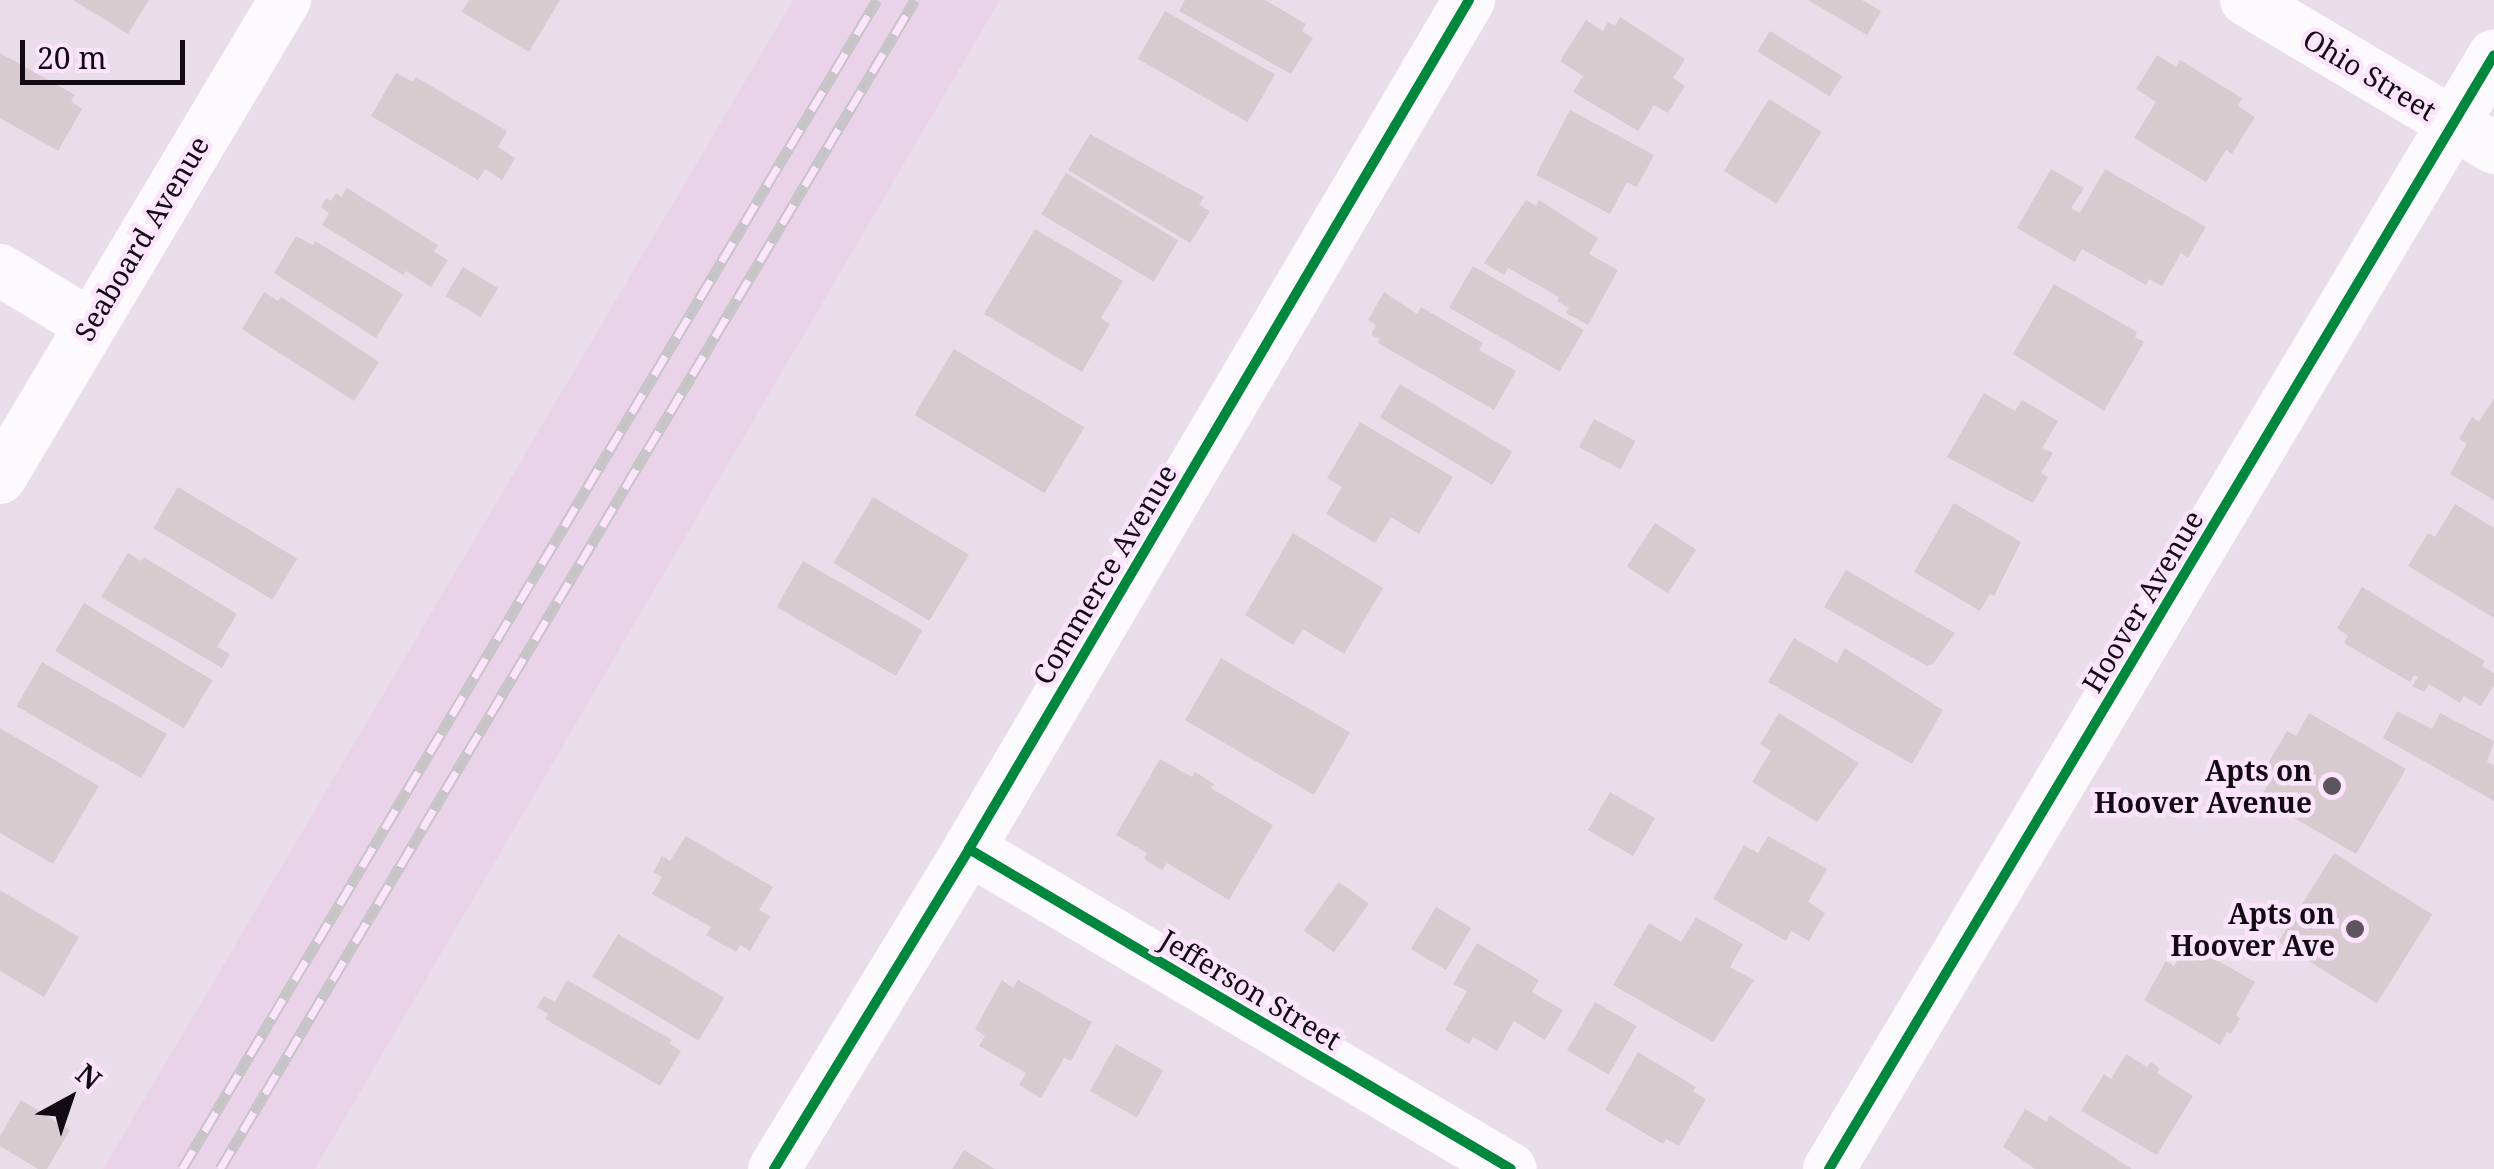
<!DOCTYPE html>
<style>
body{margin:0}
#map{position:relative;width:2494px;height:1169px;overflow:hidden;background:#eaddea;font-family:"Noto Serif",serif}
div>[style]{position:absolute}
.built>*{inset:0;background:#ead3e9}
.building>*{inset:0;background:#d7cbcf;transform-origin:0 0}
.minor>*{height:52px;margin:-26px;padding:0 26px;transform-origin:26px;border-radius:26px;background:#fcfafc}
.rail>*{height:11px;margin-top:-5.5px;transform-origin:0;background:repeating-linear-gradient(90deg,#fde4fd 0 22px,#c7c4c7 0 44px);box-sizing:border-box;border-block:2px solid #c7c4c7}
.cycleway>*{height:10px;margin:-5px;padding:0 5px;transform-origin:5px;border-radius:5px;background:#00873e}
.dots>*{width:28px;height:28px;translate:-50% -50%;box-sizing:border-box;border:5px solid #fde4fd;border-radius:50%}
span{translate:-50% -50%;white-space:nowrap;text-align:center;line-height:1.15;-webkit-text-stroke:9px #fde4fd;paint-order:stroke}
.street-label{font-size:28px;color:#130b13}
.poi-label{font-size:28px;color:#130b13;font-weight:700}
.right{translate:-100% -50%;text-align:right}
.north{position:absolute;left:20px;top:1049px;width:100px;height:100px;-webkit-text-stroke:8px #fde4fd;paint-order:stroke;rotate:40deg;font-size:28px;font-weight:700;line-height:40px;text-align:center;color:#130b13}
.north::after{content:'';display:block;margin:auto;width:35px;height:45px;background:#130b13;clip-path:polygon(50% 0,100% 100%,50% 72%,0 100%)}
.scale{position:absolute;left:20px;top:40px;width:165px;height:45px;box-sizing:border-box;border:5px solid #130b13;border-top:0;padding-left:12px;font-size:30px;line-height:35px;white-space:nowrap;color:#130b13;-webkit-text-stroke:8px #fde4fd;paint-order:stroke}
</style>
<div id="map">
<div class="built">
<div style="clip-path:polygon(793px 0,1000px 0,315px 1169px,103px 1169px)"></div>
</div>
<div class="building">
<div style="clip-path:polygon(73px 0,149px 0,128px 34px)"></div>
<div style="clip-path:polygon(469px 0,560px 0,529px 52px,462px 12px)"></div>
<div style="clip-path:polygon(1185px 0,1265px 0,1306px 24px,1302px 31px,1313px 38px,1291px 74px,1179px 11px)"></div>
<div style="clip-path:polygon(1808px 0,1862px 0,1881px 11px,1867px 35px)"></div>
<div style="left:1165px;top:11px;width:127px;height:55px;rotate:30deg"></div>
<div style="clip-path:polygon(1620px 17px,1685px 59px,1673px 78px,1685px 86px,1668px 113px,1654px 105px,1638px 131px,1573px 92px,1583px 76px,1560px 61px,1586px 20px,1603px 31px,1608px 22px,1615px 26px)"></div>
<div style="left:1770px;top:31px;width:85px;height:24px;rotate:32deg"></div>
<div style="clip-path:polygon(0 53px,75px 95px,71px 101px,82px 109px,58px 151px,0 118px)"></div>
<div style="clip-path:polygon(2157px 55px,2176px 67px,2180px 60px,2242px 98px,2238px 106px,2255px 117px,2232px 154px,2226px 150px,2206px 182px,2134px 138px,2156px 102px,2136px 89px)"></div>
<div style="clip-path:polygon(396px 73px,413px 82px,416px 77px,507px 131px,498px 147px,515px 158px,502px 180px,485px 169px,478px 180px,371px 116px)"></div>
<div style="left:1769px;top:99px;width:62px;height:85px;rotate:32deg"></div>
<div style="clip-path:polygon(1570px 110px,1654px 155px,1637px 187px,1627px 182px,1610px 214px,1536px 175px)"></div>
<div style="clip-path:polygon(1090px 134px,1204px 197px,1199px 205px,1210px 211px,1190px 243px,1068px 170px)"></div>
<div style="clip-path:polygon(2051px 169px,2084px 188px,2071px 208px,2080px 213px,2105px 169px,2206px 227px,2188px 258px,2181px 253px,2162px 286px,2149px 279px,2146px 285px,2082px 249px,2075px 262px,2017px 228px)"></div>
<div style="left:1066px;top:173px;width:131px;height:48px;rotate:31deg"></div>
<div style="clip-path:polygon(347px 188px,438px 245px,434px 252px,448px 260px,431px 287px,406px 271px,403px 275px,322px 225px,329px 213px,321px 207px,326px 198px,331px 201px,336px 193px,341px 197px)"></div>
<div style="clip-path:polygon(1526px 200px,1536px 206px,1539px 200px,1598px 238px,1589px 254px,1618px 270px,1588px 325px,1566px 313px,1569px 308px,1557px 301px,1559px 297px,1508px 268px,1504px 275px,1484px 263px)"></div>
<div style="clip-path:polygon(1035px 229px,1123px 281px,1101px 318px,1110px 324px,1082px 372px,984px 314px)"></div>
<div style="clip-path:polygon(296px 236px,313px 245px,315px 241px,403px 294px,376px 338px,274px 273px)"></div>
<div style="left:1473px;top:266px;width:128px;height:48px;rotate:30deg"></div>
<div style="left:463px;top:267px;width:41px;height:34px;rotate:31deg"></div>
<div style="clip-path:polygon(2054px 284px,2137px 332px,2135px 337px,2144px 342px,2104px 411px,2013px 354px)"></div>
<div style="clip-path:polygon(264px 292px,278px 301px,281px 297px,379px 362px,354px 401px,242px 329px)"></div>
<div style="clip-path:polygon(1384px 292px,1417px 314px,1421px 307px,1483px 343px,1479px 350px,1516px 371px,1494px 410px,1378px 343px,1380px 339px,1371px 335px,1376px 325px,1368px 320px)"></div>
<div style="left:954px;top:349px;width:152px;height:77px;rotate:31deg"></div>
<div style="left:1400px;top:384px;width:131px;height:39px;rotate:31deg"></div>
<div style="clip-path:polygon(1984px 393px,2015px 411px,2022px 400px,2058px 421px,2042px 448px,2053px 453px,2041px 473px,2048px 477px,2033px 503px,1947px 457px)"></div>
<div style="clip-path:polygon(2494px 398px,2494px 500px,2450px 474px,2467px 443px,2459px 439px,2472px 417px,2479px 422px)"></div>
<div style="left:1594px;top:419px;width:47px;height:32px;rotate:28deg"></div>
<div style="clip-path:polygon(1360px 422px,1453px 477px,1419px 534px,1391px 517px,1375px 543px,1326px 514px,1342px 487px,1327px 478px)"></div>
<div style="left:178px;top:487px;width:139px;height:48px;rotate:31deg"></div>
<div style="left:873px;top:497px;width:112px;height:77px;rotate:31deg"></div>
<div style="clip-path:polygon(1954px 503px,2021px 542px,1994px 596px,1990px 594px,1980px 611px,1914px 572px)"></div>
<div style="clip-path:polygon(2455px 504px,2494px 528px,2494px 618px,2408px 566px,2428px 533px,2435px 537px)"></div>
<div style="left:1655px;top:523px;width:49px;height:52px;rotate:33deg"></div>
<div style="clip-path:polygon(1293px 533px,1383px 588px,1344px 654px,1303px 629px,1293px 645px,1245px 615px)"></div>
<div style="clip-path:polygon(128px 553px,141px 561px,144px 557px,237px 614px,217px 647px,230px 654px,222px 668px,101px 597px)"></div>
<div style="left:803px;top:561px;width:138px;height:53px;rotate:30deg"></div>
<div style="clip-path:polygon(1846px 570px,1955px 633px,1933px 664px,1927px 666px,1824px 607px)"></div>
<div style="clip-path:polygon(2362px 587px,2485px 661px,2482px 666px,2494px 673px,2494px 685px,2481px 706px,2464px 696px,2460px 703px,2429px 684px,2424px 692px,2412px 686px,2418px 677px,2414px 675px,2410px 682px,2344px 643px,2348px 636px,2337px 628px)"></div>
<div style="left:84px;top:603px;width:150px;height:56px;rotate:31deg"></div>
<div style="clip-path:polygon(1794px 638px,1837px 663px,1845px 648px,1943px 710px,1912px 764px,1768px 682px)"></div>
<div style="left:1221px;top:658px;width:149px;height:72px;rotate:30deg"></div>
<div style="left:42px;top:662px;width:144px;height:51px;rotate:30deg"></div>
<div style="clip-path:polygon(2397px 711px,2432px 729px,2440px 713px,2494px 741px,2487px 762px,2494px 765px,2494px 801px,2383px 738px)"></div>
<div style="clip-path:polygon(1779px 713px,1859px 763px,1817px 822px,1752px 782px,1771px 751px,1760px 744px)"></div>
<div style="clip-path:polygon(2309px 713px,2406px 769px,2356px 854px,2260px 798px,2275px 773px,2266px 767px,2287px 731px,2296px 736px)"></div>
<div style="clip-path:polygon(0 728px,99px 786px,53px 864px,0 833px)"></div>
<div style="clip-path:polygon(1160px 759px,1192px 777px,1195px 772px,1214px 784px,1211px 788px,1273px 825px,1229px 900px,1167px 863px,1162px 870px,1144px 859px,1147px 853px,1116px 835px)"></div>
<div style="left:1610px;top:792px;width:52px;height:44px;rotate:30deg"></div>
<div style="clip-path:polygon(686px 836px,773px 887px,759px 910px,770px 916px,750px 951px,740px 945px,736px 952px,706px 935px,711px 927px,652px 894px,662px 877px,653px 872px,662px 856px,670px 861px)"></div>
<div style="clip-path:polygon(1768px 836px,1827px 869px,1808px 902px,1825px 913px,1809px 941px,1791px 931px,1786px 941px,1713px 899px,1744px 845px,1758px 853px)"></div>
<div style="left:2334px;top:853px;width:116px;height:105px;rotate:32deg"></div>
<div style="left:1339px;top:882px;width:37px;height:60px;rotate:36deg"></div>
<div style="clip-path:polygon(0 890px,79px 937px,44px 997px,0 971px)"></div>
<div style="left:1436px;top:907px;width:41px;height:49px;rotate:31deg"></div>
<div style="clip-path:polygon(1696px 917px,1743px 944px,1730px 967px,1754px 980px,1713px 1042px,1613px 985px,1649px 923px,1681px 942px)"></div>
<div style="left:618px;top:934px;width:124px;height:50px;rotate:31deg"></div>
<div style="clip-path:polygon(1477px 943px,1539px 980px,1532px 992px,1563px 1010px,1545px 1040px,1514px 1021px,1497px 1051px,1473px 1037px,1469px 1044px,1445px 1030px,1467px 991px,1453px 984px)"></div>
<div style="clip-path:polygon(2187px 943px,2255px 982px,2236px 1015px,2240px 1018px,2231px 1034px,2227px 1032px,2220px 1045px,2144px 1000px,2166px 961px,2174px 966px)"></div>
<div style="clip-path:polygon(567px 980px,672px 1040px,670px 1044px,681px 1051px,660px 1086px,545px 1019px,548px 1014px,537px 1007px,544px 996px,555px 1002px)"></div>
<div style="clip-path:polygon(1002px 980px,1013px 988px,1018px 980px,1092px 1022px,1071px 1061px,1064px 1058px,1041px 1098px,1019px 1085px,1026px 1073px,979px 1046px,985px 1036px,975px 1029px)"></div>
<div style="left:1595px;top:1002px;width:48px;height:56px;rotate:30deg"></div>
<div style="left:1116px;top:1044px;width:54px;height:54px;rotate:29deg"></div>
<div style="clip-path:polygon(1638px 1052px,1696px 1087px,1693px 1091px,1706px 1099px,1679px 1146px,1666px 1139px,1663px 1144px,1605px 1110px)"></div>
<div style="clip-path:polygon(2126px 1054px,2147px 1067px,2151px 1062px,2159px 1068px,2157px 1073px,2193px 1096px,2157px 1155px,2081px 1111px,2104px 1074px,2111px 1079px)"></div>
<div style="clip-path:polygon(21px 1100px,70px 1130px,47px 1169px,38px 1169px,0 1146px,0 1136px)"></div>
<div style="clip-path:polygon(2025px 1109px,2047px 1122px,2049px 1115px,2132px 1169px,2035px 1169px,2003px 1147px)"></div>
<div style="clip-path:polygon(964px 1150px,995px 1169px,952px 1169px)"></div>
</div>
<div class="minor">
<div style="left:2246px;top:0;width:289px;rotate:30.8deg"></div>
<div style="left:0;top:270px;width:104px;rotate:31.2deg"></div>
<div style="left:0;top:478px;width:557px;rotate:-59.2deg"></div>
<div style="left:969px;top:849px;width:629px;rotate:30.56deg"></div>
<div style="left:774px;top:1169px;width:375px;rotate:-58.6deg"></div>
<div style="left:969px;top:849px;width:985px;rotate:-59.5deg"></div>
<div style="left:1829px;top:1169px;width:1297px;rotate:-59.16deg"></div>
</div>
<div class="rail">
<div style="left:182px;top:1169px;width:1360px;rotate:-59.27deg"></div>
<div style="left:220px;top:1169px;width:1360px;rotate:-59.27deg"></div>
</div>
<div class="cycleway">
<div style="left:969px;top:849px;width:629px;rotate:30.56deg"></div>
<div style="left:774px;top:1169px;width:375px;rotate:-58.6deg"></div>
<div style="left:969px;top:849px;width:985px;rotate:-59.5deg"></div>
<div style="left:1829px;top:1169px;width:1297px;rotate:-59.16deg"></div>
</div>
<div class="dots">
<div style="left:2332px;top:786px;background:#5e545e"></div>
<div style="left:2355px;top:929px;background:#5e545e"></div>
</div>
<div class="street-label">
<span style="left:2370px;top:74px;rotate:31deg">Ohio Street</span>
<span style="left:141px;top:238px;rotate:-59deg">Seaboard Avenue</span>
<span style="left:1104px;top:574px;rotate:-59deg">Commerce Avenue</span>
<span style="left:2142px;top:601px;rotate:-59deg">Hoover Avenue</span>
<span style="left:1251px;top:989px;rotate:31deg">Jefferson Street</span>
</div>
<div class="poi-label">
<span class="right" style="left:2312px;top:786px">Apts on<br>Hoover Avenue</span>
<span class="right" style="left:2335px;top:929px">Apts on<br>Hoover Ave</span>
</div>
<div class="north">N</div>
<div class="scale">20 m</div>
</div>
